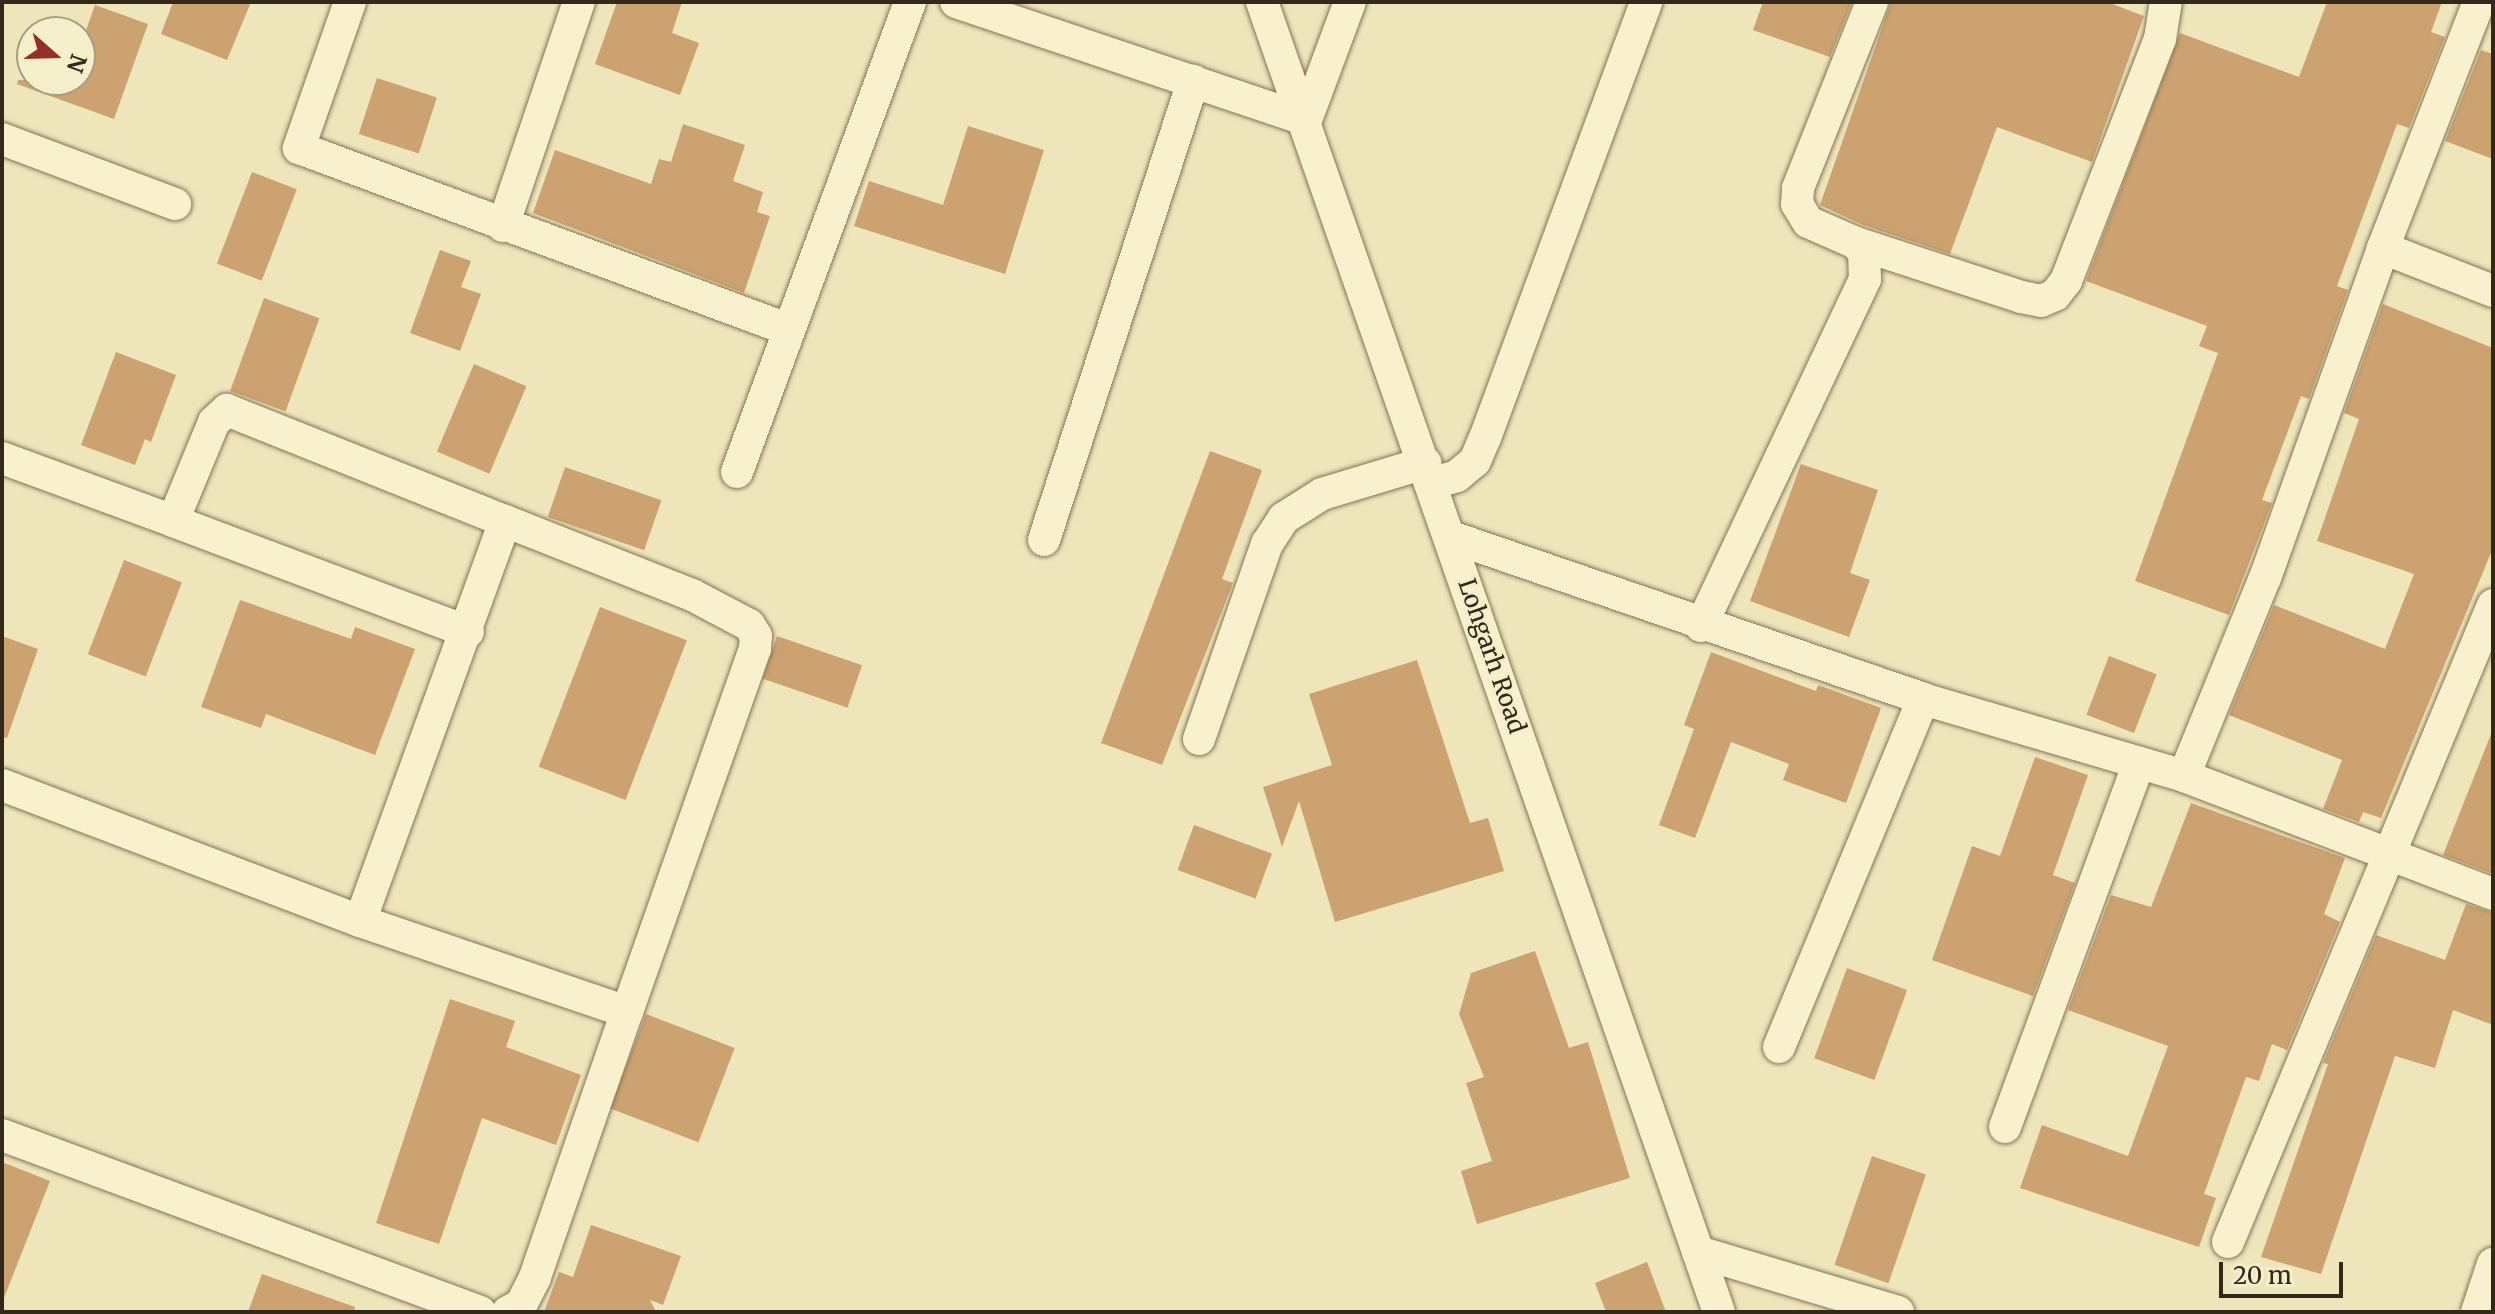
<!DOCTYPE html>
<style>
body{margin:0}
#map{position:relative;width:2495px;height:1314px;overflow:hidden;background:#eee5bb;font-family:Merriweather,serif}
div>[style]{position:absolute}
.building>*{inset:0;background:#cca270;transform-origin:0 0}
.roads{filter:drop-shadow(0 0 2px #857455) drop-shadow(0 0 2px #857455)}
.minor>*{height:32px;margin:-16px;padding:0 16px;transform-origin:16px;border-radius:16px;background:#f9f1ce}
span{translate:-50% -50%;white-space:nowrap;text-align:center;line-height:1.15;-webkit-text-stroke:6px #f5eecb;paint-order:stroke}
.street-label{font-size:24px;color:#33291a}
.frame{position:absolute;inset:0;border:4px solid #33291a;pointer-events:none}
.north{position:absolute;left:16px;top:16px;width:80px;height:80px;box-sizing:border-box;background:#f5eecb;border:2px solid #a79f84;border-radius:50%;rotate:110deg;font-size:22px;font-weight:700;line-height:32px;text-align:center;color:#33291a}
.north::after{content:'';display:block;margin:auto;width:28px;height:36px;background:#943125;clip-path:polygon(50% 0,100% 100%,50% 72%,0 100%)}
.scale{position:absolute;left:2219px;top:1262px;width:124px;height:36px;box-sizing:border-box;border:4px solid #33291a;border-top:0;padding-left:10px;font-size:24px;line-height:28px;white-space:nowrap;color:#33291a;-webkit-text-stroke:6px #f5eecb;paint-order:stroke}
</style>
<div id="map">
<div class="building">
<div style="clip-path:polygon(173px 2px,251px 2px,227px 60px,161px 34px)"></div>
<div style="clip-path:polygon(617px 2px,682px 2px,672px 33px,699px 43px,680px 95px,595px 64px)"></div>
<div style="clip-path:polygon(1763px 2px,1852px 2px,1830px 57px,1753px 30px)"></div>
<div style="clip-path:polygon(1891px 2px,2107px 2px,2144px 16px,2092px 162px,1997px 127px,1950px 254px,1863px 225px,1820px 205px)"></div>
<div style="clip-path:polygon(2327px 2px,2442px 2px,2431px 32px,2445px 37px,2409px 128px,2397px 124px,2337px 286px,2348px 290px,2309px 399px,2301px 396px,2262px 500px,2272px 503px,2229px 615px,2135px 581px,2218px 353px,2199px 346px,2207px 326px,2086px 281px,2180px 33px,2299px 77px)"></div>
<div style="clip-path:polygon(95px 5px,148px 24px,114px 119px,17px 84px,18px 80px,80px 80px,80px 47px)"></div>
<div style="clip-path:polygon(2481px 50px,2493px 54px,2493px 159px,2445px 141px)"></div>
<div style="left:377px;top:78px;width:63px;height:59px;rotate:18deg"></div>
<div style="clip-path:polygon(683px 124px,745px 145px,733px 181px,763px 192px,757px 212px,770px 216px,744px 293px,533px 213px,555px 150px,651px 184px,659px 159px,671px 162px)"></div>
<div style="clip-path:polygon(968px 126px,1044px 150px,1005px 274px,854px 226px,869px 181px,943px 205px)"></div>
<div style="left:252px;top:172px;width:48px;height:98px;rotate:21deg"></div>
<div style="clip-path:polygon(440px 250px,471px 261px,461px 287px,481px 294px,460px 351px,410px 333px)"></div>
<div style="left:264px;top:298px;width:59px;height:99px;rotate:20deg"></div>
<div style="clip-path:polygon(2383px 304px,2493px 348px,2493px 548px,2381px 818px,2363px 812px,2359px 822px,2323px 809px,2342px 760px,2229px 715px,2274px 605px,2385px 649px,2414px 574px,2317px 541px,2359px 419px,2344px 413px)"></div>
<div style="clip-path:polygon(116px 352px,176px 375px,151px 442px,145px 439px,135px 465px,81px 445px)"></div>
<div style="left:474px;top:364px;width:57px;height:95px;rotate:23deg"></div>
<div style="clip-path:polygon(1210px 451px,1262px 470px,1222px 579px,1233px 583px,1162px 765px,1101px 743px)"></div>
<div style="clip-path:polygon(1801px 464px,1878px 490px,1850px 573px,1870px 580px,1849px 637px,1750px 601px)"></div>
<div style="left:565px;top:467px;width:102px;height:53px;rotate:19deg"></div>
<div style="left:124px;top:560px;width:62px;height:101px;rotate:21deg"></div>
<div style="clip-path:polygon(240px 600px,351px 639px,355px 627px,415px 649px,375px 755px,266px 714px,261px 728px,201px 707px)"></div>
<div style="left:600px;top:607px;width:93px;height:171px;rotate:21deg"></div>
<div style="clip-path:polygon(2px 636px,38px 649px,7px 738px,2px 737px)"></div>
<div style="left:777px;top:636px;width:90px;height:45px;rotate:19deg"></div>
<div style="clip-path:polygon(1711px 652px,1816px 691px,1818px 685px,1881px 708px,1846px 803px,1783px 780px,1789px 764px,1731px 742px,1695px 838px,1659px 825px,1694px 729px,1684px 725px)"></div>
<div style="left:2109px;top:656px;width:51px;height:63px;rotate:21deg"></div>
<div style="clip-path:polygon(1417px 660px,1470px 823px,1488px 818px,1504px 871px,1335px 922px,1299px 801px,1282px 847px,1263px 787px,1332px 765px,1309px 694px)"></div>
<div style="clip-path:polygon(2491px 734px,2493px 734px,2493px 874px,2443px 855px)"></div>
<div style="clip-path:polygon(2035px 757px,2088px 775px,2053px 875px,2075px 883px,2033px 996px,1932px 960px,1972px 846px,2000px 856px)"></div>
<div style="clip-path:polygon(2191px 803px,2345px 858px,2324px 914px,2340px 922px,2287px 1050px,2272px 1044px,2259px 1081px,2246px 1077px,2204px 1194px,2216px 1198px,2199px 1247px,2020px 1188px,2042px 1125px,2128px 1156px,2168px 1046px,2068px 1010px,2111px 895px,2151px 907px)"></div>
<div style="left:1194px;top:825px;width:83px;height:48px;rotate:20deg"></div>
<div style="clip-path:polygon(2466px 904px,2493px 913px,2493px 1025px,2453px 1010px,2435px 1068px,2395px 1056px,2321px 1274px,2261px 1257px,2328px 1064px,2323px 1063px,2376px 935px,2445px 960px)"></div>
<div style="clip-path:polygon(1535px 951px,1569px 1048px,1588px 1042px,1630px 1178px,1477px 1224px,1461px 1171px,1492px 1161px,1466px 1083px,1484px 1077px,1459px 1014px,1471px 973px)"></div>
<div style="left:1847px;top:968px;width:64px;height:96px;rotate:20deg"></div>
<div style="clip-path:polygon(450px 999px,515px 1021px,506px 1047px,581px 1075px,556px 1145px,482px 1118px,439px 1244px,376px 1223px)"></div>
<div style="left:646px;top:1014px;width:95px;height:101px;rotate:21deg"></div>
<div style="left:1872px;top:1156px;width:57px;height:115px;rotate:19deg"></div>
<div style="clip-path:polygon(2px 1162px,50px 1181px,4px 1298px,2px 1298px)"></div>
<div style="clip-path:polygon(591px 1225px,681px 1256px,663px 1305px,650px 1300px,656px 1312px,544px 1312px,559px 1272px,573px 1277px)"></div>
<div style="clip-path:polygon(1647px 1262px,1666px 1312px,1606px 1312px,1595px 1283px)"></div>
<div style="clip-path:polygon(262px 1274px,355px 1307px,354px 1312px,248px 1312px)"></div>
</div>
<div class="roads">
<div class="minor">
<div style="left:350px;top:2px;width:155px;rotate:109.3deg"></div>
<div style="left:299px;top:148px;width:520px;rotate:20.35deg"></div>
<div style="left:956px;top:2px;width:369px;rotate:18.6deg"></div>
<div style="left:1306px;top:120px;width:126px;rotate:-69.6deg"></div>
<div style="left:1262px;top:2px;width:1387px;rotate:70.77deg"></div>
<div style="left:2px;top:139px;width:185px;rotate:20.6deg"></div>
<div style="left:503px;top:226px;width:237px;rotate:-71.3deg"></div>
<div style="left:1856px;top:243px;width:174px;rotate:18.1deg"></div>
<div style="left:2021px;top:297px;width:20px;rotate:11deg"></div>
<div style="left:2041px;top:301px;width:15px;rotate:-23deg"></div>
<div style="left:2055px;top:295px;width:18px;rotate:-52deg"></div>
<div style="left:2066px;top:281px;width:260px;rotate:-68.8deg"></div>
<div style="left:2160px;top:39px;width:37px;rotate:-81deg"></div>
<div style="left:2383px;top:248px;width:118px;rotate:21.4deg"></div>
<div style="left:2px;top:458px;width:182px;rotate:20.2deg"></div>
<div style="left:173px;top:521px;width:107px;rotate:-67.5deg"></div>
<div style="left:214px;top:422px;width:18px;rotate:-43deg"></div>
<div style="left:227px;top:410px;width:299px;rotate:21.8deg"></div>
<div style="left:737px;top:472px;width:501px;rotate:-69.79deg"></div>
<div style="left:1433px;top:483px;width:25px;rotate:-16deg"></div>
<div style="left:1457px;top:476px;width:23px;rotate:-40deg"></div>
<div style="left:1475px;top:461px;width:25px;rotate:-67deg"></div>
<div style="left:1485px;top:438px;width:465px;rotate:-69.7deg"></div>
<div style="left:173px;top:521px;width:315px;rotate:20.6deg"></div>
<div style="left:1451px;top:537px;width:499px;rotate:18.9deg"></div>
<div style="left:1923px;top:699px;width:272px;rotate:16.4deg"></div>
<div style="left:2184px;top:776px;width:214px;rotate:-67.8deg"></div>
<div style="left:2265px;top:578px;width:350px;rotate:-70.3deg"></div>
<div style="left:2383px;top:248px;width:264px;rotate:-68.7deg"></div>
<div style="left:1044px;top:540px;width:483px;rotate:-72deg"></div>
<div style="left:1701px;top:626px;width:384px;rotate:-64.7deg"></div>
<div style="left:1865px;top:279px;width:26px;rotate:-92deg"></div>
<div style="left:1864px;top:253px;width:13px;rotate:-129deg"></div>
<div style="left:1856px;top:243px;width:52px;rotate:-156.4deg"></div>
<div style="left:1808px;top:222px;width:21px;rotate:-121deg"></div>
<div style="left:1797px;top:204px;width:16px;rotate:-86deg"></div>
<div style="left:1798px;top:188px;width:200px;rotate:-68.3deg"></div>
<div style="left:1199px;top:739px;width:207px;rotate:-70.8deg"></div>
<div style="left:1267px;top:544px;width:31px;rotate:-57deg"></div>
<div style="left:1284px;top:518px;width:45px;rotate:-32.3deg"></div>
<div style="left:1322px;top:494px;width:108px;rotate:-16.8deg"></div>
<div style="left:2184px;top:776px;width:331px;rotate:20.9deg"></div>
<div style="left:2px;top:785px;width:383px;rotate:20.8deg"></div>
<div style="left:360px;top:921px;width:282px;rotate:18.8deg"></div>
<div style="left:627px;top:1012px;width:385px;rotate:-70.6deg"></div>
<div style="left:755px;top:649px;width:13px;rotate:-86deg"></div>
<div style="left:756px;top:636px;width:13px;rotate:-122deg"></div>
<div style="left:749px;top:625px;width:64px;rotate:-152.2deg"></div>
<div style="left:692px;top:595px;width:201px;rotate:-158.4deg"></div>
<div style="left:505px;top:521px;width:425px;rotate:109.9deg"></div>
<div style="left:1779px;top:1047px;width:377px;rotate:-67.5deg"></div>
<div style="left:2005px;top:1127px;width:388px;rotate:-69.8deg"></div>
<div style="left:2px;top:1135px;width:510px;rotate:20.32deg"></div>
<div style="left:2228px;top:1242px;width:690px;rotate:-67.41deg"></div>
<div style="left:1698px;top:1252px;width:209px;rotate:16.7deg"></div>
<div style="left:508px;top:1312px;width:15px;rotate:-28deg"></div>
<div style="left:521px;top:1305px;width:31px;rotate:-63deg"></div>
<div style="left:535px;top:1277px;width:281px;rotate:-70.9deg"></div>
<div style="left:2477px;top:1312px;width:51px;rotate:-71.6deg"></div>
</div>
</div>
<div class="street-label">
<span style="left:1492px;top:656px;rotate:71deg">Lohgarh Road</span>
</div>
<div class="frame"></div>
<div class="north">N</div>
<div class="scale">20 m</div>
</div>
